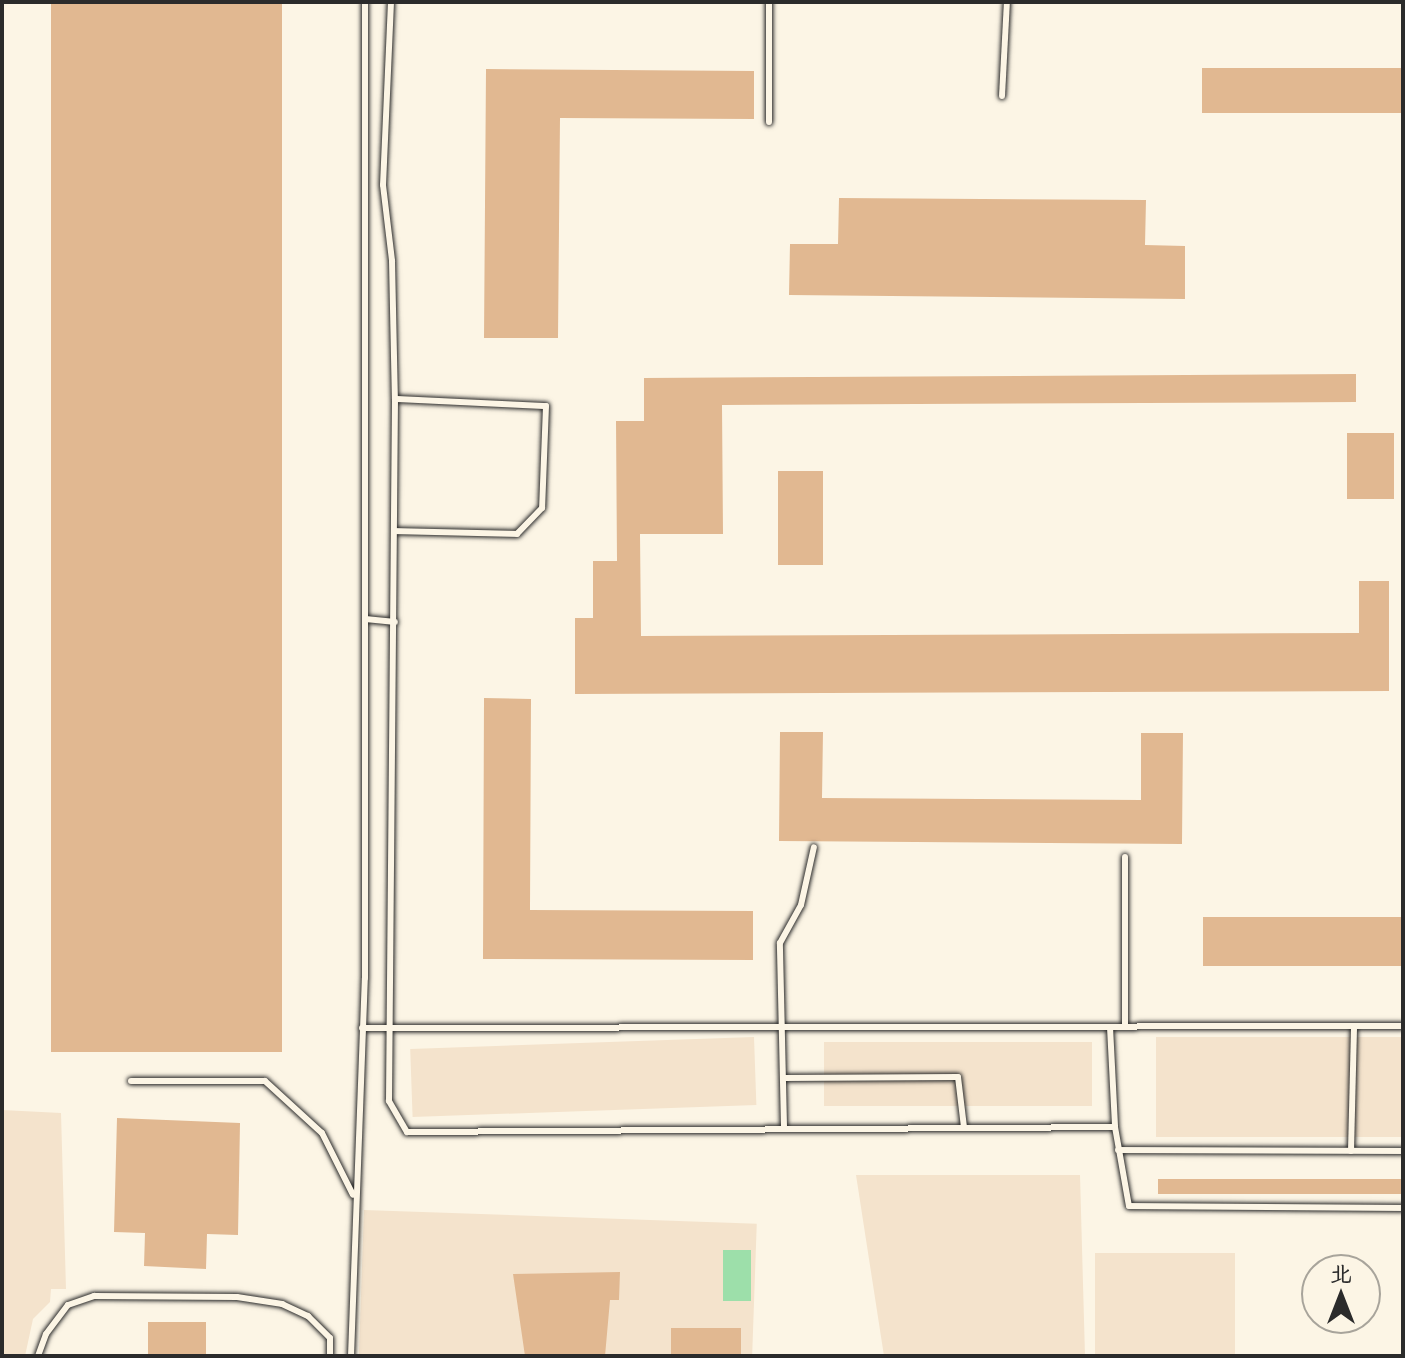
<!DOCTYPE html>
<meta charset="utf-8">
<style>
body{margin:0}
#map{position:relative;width:1405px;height:1358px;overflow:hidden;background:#fcf5e5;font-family:"Playpen Sans","LXGW WenKai TC",sans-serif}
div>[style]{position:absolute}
.built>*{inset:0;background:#f4e3cc;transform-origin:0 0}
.green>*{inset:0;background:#9ddfaa;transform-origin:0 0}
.building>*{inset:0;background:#e1b891;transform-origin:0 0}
.roads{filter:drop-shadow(0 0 2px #2b2b2b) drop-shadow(0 0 2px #2b2b2b)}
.lane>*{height:6px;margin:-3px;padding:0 3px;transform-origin:3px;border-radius:3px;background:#fcf5e5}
span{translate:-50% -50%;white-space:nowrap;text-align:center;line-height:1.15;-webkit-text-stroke:8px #fcf5e5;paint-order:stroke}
.frame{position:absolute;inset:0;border:4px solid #2b2b2b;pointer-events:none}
.north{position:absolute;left:1301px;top:1254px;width:80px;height:80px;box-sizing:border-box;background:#fcf5e5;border:2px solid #a8a49b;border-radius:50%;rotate:0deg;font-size:22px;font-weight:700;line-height:32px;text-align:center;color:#2b2b2b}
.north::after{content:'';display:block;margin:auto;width:28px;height:36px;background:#2b2b2b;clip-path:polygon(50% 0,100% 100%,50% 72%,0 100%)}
</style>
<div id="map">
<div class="built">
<div style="left:754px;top:1037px;width:68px;height:344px;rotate:88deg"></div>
<div style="left:1403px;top:1037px;width:100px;height:247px;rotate:90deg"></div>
<div style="left:824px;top:1042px;width:268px;height:64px"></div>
<div style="clip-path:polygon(2px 1110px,61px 1113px,66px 1289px,51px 1289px,50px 1302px,33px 1319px,25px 1356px,2px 1356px)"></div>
<div style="clip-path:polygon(856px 1175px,1080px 1175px,1085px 1356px,884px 1356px)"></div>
<div style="left:364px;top:1210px;width:393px;height:146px;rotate:2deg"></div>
<div style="left:1095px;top:1253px;width:140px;height:103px"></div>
</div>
<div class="green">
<div style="left:723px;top:1250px;width:28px;height:51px"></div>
</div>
<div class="building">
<div style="left:51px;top:2px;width:231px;height:1050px"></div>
<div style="left:1202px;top:68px;width:201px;height:45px"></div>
<div style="clip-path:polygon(486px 69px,754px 71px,754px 119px,560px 118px,558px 338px,484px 338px)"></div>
<div style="clip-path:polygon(839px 198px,1146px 200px,1145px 245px,1185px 246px,1185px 299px,789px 295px,790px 244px,838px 244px)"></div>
<div style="clip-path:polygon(1356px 374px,1356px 402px,722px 405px,723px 534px,640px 534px,641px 636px,1359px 633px,1359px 581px,1389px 581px,1389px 691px,575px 694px,575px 618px,593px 618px,593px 561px,617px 561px,616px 421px,644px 421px,644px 378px)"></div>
<div style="left:1347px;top:433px;width:47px;height:66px"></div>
<div style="left:778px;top:471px;width:45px;height:94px"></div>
<div style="clip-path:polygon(484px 698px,531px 699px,530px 910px,753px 911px,753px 960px,483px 959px)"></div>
<div style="clip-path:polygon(780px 732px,823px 732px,822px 798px,1141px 800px,1141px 733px,1183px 733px,1182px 844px,779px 841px)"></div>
<div style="left:1203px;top:917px;width:200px;height:49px"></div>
<div style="clip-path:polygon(117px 1118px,240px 1123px,238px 1235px,207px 1234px,206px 1269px,144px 1266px,145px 1233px,114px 1232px)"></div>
<div style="left:1403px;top:1179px;width:15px;height:245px;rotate:90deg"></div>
<div style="clip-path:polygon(620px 1272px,619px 1300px,610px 1300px,605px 1356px,525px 1356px,513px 1274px)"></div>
<div style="left:148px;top:1322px;width:58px;height:34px"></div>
<div style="left:741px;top:1328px;width:28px;height:70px;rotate:90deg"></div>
</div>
<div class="roads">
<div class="lane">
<div style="left:391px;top:2px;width:183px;rotate:92.5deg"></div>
<div style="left:383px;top:185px;width:77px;rotate:83.2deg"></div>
<div style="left:392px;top:261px;width:138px;rotate:88.8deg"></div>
<div style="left:395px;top:399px;width:702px;rotate:90.49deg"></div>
<div style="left:389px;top:1101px;width:36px;rotate:60deg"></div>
<div style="left:407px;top:1132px;width:708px;rotate:-0.4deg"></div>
<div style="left:1002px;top:96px;width:94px;rotate:-87deg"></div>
<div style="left:769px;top:122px;width:120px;rotate:-90deg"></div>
<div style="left:395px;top:399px;width:151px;rotate:2.7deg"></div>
<div style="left:546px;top:406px;width:102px;rotate:92.2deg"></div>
<div style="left:542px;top:508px;width:36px;rotate:134deg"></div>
<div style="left:517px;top:534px;width:122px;rotate:-178.6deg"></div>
<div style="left:366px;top:619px;width:29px;rotate:6deg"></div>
<div style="left:1125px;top:857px;width:170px;rotate:90deg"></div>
<div style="left:1110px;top:1027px;width:100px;rotate:87.1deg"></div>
<div style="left:1115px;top:1127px;width:80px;rotate:80deg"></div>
<div style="left:1129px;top:1206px;width:274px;rotate:0.4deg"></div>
<div style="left:362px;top:1028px;width:1041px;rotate:-0.11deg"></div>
<div style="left:783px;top:1078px;width:175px;rotate:-0.3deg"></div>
<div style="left:958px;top:1077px;width:50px;rotate:83.2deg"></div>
<div style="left:131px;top:1081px;width:134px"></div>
<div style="left:265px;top:1081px;width:77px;rotate:42.4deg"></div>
<div style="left:322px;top:1133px;width:69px;rotate:63.4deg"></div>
<div style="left:784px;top:1126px;width:183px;rotate:-91.3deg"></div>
<div style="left:780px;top:943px;width:43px;rotate:-61.1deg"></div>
<div style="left:801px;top:905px;width:59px;rotate:-77.4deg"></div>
<div style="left:1118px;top:1150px;width:285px;rotate:0.2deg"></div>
<div style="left:1351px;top:1151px;width:125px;rotate:-88.6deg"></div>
<div style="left:38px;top:1356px;width:23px;rotate:-70deg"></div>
<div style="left:46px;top:1334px;width:36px;rotate:-53deg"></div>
<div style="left:68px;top:1305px;width:28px;rotate:-19deg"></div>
<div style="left:94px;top:1296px;width:143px;rotate:0.4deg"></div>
<div style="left:237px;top:1297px;width:46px;rotate:8.8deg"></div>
<div style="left:282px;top:1304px;width:29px;rotate:25deg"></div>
<div style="left:308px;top:1316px;width:31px;rotate:45deg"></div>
<div style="left:330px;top:1338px;width:18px;rotate:90deg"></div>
<div style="left:351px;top:1356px;width:378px;rotate:-87.9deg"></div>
<div style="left:365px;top:978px;width:976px;rotate:-90deg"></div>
</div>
</div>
<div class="frame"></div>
<div class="north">北</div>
</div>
